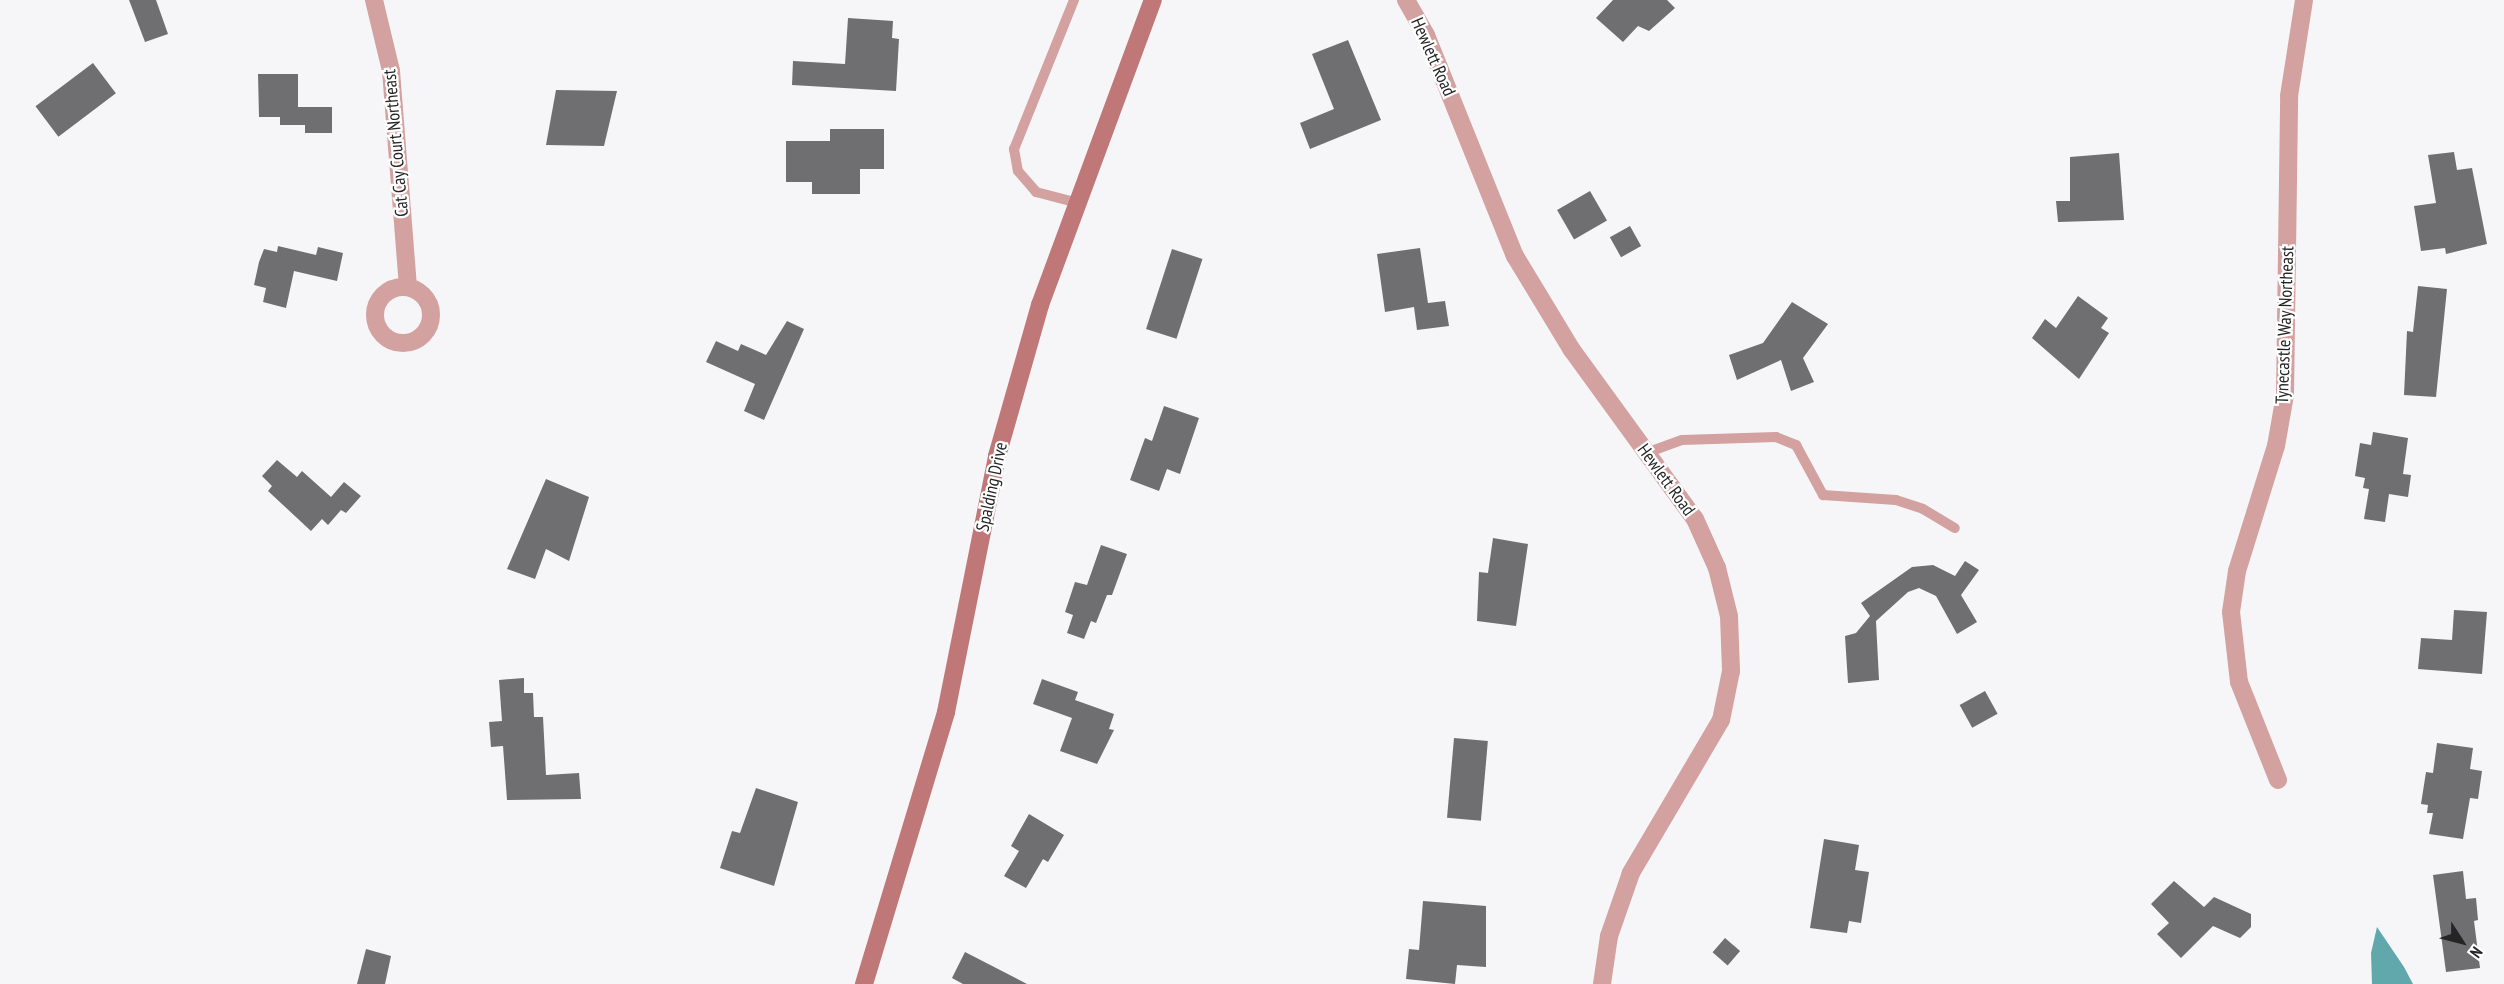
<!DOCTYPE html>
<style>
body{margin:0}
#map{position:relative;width:2504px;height:984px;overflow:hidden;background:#f6f6f9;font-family:"PT Sans Narrow",sans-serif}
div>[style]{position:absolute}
.water>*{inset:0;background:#61a8ad}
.building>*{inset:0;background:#6f6f71;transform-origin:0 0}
.lane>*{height:10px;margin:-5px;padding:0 5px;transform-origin:5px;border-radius:5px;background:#d3a2a0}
.street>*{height:18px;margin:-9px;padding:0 9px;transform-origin:9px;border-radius:9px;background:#d3a2a0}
.street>.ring{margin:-9px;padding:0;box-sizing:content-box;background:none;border:18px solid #d3a2a0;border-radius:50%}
.secondary>*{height:18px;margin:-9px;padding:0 9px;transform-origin:9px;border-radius:9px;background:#bf7877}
span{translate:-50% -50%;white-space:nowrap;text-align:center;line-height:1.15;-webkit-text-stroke:4.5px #fff;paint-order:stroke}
.street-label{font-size:18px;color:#252526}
.north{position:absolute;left:2432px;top:912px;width:60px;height:60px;-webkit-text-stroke:4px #fff;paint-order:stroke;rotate:126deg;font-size:16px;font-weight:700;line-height:24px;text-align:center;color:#252526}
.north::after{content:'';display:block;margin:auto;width:21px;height:27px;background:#252526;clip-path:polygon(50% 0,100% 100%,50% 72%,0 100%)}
</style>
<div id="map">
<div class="water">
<div style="clip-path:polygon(2377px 927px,2404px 967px,2413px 984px,2372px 984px,2371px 953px)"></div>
</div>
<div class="building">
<div style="clip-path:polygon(129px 0,156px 0,168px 34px,145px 42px)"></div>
<div style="clip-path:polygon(1613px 0,1667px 0,1675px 8px,1649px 31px,1638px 26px,1623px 42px,1596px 18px)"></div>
<div style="clip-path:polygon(848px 18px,893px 21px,892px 38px,899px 39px,896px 91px,792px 85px,793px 61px,845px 64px)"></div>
<div style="clip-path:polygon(1348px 40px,1381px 120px,1310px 149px,1300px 123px,1334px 109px,1312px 54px)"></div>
<div style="left:93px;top:63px;width:38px;height:72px;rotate:53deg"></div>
<div style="clip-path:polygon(258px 74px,298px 74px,298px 107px,332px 107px,332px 133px,305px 133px,305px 125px,280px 125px,280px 117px,259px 117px)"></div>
<div style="clip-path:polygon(556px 90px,617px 91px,604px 146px,546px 145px)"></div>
<div style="clip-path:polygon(830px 129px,884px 129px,884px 169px,860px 169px,860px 194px,812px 194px,812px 182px,786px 182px,786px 141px,830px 141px)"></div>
<div style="clip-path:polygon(2454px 152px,2457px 170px,2472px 168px,2487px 244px,2446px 254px,2445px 248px,2421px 251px,2414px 206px,2436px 203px,2428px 155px)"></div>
<div style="clip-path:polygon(2119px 153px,2124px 220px,2058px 222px,2056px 201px,2070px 201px,2070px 157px)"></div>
<div style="left:1590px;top:191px;width:34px;height:38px;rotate:60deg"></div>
<div style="left:1630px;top:226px;width:23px;height:23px;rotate:61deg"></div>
<div style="clip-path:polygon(278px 246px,316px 255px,318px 247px,343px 253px,337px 281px,294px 271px,286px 308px,263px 302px,266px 288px,254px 285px,259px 262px,264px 249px,277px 252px)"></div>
<div style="clip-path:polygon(1420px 248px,1428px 303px,1445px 301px,1449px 326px,1417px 330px,1414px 307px,1385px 312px,1377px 254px)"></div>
<div style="left:1172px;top:249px;width:32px;height:84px;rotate:18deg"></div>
<div style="clip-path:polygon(2418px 286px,2447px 289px,2436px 397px,2404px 395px,2407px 331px,2413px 332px)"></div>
<div style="clip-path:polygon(2078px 296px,2108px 318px,2101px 328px,2109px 333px,2079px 379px,2032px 338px,2045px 319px,2056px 328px)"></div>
<div style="clip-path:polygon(1792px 302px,1828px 324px,1803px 358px,1814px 382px,1791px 391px,1781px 360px,1737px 380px,1729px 355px,1763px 343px)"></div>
<div style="clip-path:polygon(787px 321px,804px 329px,764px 420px,744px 411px,755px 384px,706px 362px,716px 341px,738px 351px,741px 344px,766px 355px)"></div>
<div style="clip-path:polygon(1164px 406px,1199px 418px,1180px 474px,1167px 469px,1159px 491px,1130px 480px,1145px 438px,1152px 441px)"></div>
<div style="clip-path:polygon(2373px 432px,2408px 438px,2403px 474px,2411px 475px,2408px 497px,2389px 494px,2385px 522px,2364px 519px,2369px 489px,2363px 488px,2365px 478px,2355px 476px,2360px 443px,2371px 445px)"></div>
<div style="clip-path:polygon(277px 460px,297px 477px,302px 471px,331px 497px,344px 482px,361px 496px,346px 513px,341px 510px,328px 525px,322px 519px,311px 531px,268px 491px,272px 486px,262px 476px)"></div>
<div style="clip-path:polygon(546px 479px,589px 497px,569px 561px,546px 549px,535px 579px,507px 569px)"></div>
<div style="clip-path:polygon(1493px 538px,1528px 544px,1516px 626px,1477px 621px,1479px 572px,1488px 573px)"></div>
<div style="clip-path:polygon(1101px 545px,1127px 554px,1112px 595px,1107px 595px,1096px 623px,1091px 621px,1084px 639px,1067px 633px,1073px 615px,1065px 612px,1075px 582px,1087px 585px)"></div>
<div style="clip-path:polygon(1965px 561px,1979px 570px,1961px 595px,1977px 622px,1957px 634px,1936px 596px,1919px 588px,1908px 592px,1876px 621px,1879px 680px,1848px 683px,1845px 636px,1856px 633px,1870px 616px,1861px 603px,1912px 567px,1933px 565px,1955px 576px)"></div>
<div style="clip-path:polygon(2454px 610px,2487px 612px,2482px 674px,2418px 669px,2421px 638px,2452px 640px)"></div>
<div style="clip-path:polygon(524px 678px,524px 693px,533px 693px,534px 717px,543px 717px,546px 775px,579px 773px,581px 799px,507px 800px,503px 746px,491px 747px,489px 722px,502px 721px,499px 680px)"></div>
<div style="clip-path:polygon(1042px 679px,1078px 692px,1075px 700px,1114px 714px,1109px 729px,1114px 730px,1097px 764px,1060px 751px,1072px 718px,1033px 704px)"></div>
<div style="left:1985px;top:691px;width:26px;height:29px;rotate:61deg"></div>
<div style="left:1454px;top:738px;width:34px;height:80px;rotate:5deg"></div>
<div style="clip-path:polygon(2437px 743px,2473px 748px,2470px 769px,2482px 771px,2478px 799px,2470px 798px,2463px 839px,2429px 834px,2433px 813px,2427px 813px,2428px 805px,2421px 804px,2426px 772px,2433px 773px)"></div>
<div style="clip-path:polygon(756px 788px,798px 802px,774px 886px,720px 868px,732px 831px,740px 833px)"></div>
<div style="clip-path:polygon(1029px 814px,1064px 835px,1048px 862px,1043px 859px,1026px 888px,1004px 876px,1019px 851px,1011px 846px)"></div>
<div style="clip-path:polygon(1824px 839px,1859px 845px,1855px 870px,1869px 872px,1861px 923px,1849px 921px,1847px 933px,1810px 928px)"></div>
<div style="clip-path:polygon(2463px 871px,2466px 899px,2476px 898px,2478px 920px,2474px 921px,2480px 968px,2446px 972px,2433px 875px)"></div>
<div style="clip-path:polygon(2174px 881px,2204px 907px,2214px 897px,2251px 914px,2251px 927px,2240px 938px,2213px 926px,2181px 958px,2157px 934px,2169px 923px,2151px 904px)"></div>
<div style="clip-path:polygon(1423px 901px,1486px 906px,1486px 967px,1457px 965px,1455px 984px,1406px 979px,1409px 949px,1419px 950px)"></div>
<div style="left:1725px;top:938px;width:20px;height:19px;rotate:41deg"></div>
<div style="clip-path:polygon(366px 949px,391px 956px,385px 984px,357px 984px)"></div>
<div style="clip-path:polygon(965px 952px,1027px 984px,963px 984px,952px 978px)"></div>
</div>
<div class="lane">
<div style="left:1074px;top:0;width:161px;rotate:111.9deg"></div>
<div style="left:1014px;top:149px;width:22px;rotate:80deg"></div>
<div style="left:1018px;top:171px;width:28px;rotate:49deg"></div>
<div style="left:1036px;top:192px;width:43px;rotate:14.7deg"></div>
<div style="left:1646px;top:453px;width:38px;rotate:-20deg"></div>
<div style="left:1682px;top:440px;width:94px;rotate:-1.8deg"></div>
<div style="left:1776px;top:437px;width:22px;rotate:22deg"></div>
<div style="left:1796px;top:445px;width:57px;rotate:61.6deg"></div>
<div style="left:1823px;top:495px;width:73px;rotate:3.9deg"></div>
<div style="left:1896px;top:500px;width:28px;rotate:18deg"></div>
<div style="left:1923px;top:509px;width:37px;rotate:31deg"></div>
</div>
<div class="street">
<div style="left:374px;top:0;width:73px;rotate:76.5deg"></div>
<div style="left:391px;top:71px;width:217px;rotate:85.5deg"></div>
<div style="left:1406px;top:0;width:40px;rotate:60.3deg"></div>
<div style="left:1426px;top:35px;width:238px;rotate:68.1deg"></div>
<div style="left:1515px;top:256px;width:110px;rotate:58.8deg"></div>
<div style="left:1572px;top:350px;width:209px;rotate:54deg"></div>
<div style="left:1695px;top:519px;width:54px;rotate:65.8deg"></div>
<div style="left:1717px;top:568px;width:49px;rotate:76deg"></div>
<div style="left:1729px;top:616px;width:55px;rotate:87.9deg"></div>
<div style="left:1731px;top:671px;width:50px;rotate:101.5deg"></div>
<div style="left:1721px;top:720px;width:178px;rotate:120.5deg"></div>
<div style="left:1631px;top:873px;width:67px;rotate:109.2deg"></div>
<div style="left:1609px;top:936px;width:49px;rotate:98.3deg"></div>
<div class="ring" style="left:375px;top:287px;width:38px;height:38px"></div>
<div style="left:2278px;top:780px;width:105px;rotate:-111.7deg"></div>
<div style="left:2239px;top:682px;width:70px;rotate:-96.5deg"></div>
<div style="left:2231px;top:612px;width:41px;rotate:-81.7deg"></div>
<div style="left:2237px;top:571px;width:131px;rotate:-72.7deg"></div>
<div style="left:2276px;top:446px;width:52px;rotate:-80deg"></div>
<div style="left:2285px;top:395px;width:299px;rotate:-89.2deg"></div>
<div style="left:2289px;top:96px;width:97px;rotate:-81.1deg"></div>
</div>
<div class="secondary">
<div style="left:864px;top:984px;width:284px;rotate:-73.2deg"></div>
<div style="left:946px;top:712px;width:261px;rotate:-78.7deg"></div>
<div style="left:997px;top:456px;width:157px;rotate:-74.1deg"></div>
<div style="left:1040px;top:305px;width:325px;rotate:-69.7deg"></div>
</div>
<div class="street-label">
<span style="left:1433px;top:57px;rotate:66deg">Hewlett Road</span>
<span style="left:396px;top:143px;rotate:-95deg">Cat Cay Court Northeast</span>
<span style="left:2285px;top:325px;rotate:-88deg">Tynecastle Way Northeast</span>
<span style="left:1666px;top:480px;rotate:54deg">Hewlett Road</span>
<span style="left:992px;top:487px;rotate:-78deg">Spalding Drive</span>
</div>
<div class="north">N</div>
</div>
